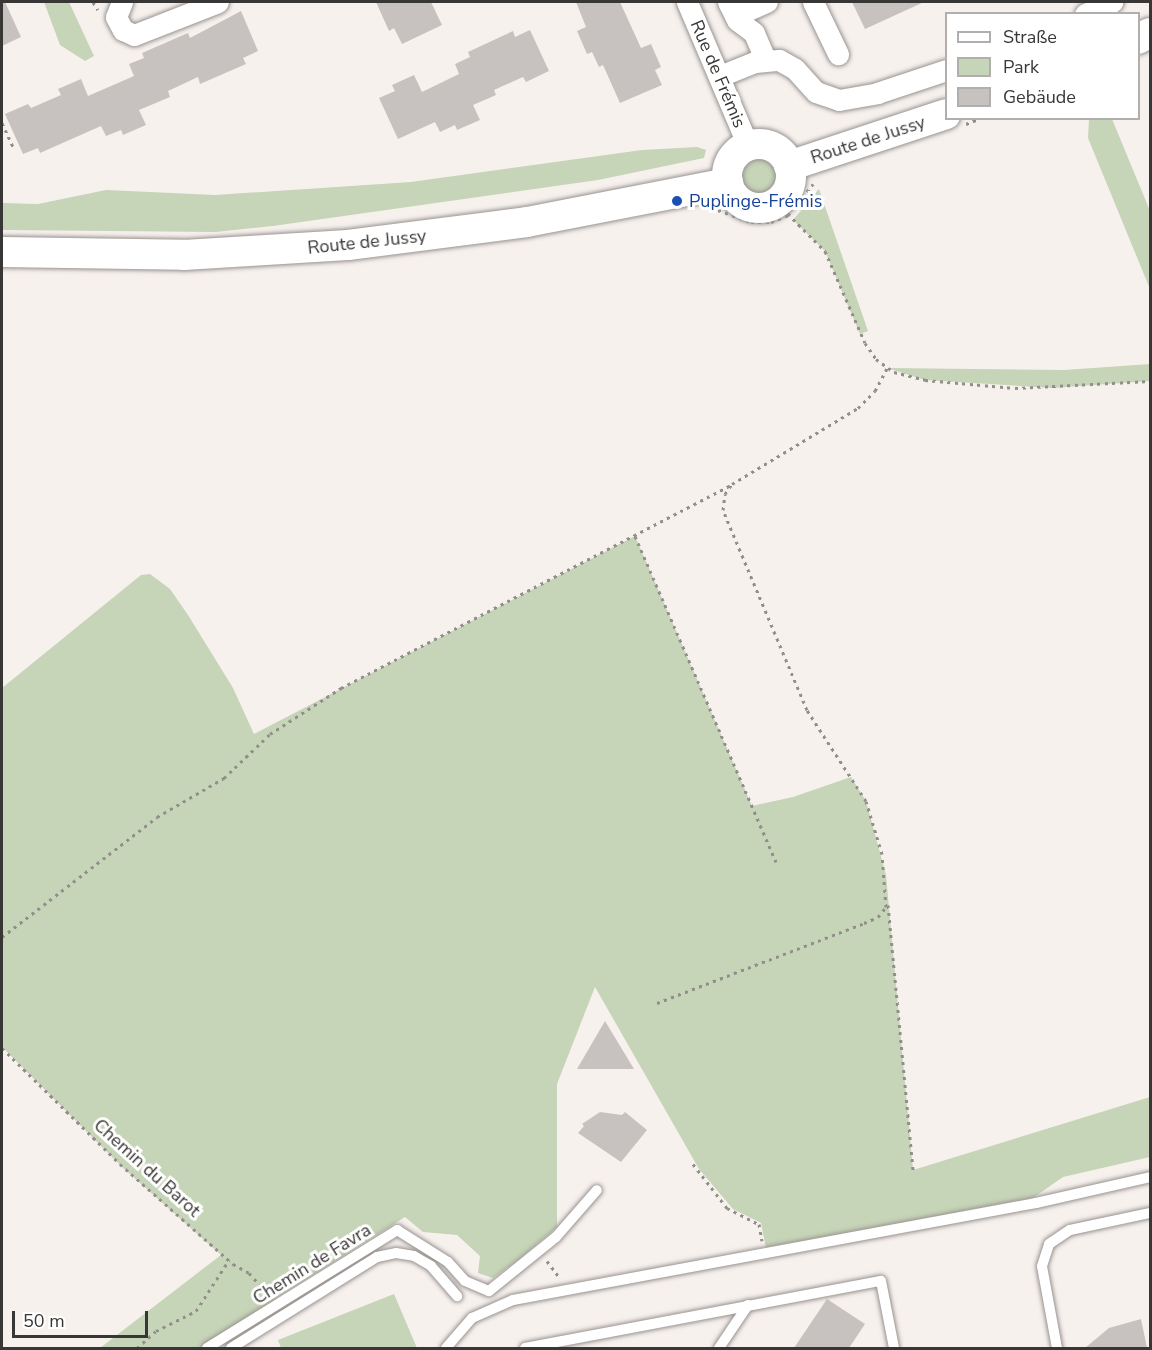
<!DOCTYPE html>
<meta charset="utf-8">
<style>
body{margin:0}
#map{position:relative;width:1152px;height:1350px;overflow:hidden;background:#f7f1ee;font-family:"Nunito Sans",sans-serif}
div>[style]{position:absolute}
.green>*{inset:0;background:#c6d4b7}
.round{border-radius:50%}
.building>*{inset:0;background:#c7c2bf}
.path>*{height:3px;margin-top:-1.5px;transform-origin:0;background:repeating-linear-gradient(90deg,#928e8c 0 3px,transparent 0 7.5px)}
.roads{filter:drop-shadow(0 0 2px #989390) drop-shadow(0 0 2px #989390)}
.lane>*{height:10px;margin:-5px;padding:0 5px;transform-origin:5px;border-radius:5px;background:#fff}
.street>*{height:21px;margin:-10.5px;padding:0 10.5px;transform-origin:10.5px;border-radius:10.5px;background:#fff}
.secondary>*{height:30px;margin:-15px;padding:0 15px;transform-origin:15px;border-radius:15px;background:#fff}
.secondary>.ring{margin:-15px;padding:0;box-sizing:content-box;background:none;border:30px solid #fff;border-radius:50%}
.dots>*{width:16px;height:16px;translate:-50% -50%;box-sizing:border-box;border:3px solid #fff;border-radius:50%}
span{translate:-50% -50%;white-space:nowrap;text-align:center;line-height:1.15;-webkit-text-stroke:6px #fff;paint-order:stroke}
.street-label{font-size:18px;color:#393735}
.transit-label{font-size:18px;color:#164399}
.left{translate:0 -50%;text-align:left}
.frame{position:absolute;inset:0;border:3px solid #393735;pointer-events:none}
.legend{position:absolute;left:945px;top:12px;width:195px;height:108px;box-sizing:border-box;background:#fff;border:2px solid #b0afae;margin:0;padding:8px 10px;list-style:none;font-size:18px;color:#393735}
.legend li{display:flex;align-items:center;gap:12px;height:30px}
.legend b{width:30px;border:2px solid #b0afae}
.scale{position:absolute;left:12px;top:1311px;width:136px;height:27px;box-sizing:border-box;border:3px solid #393735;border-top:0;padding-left:8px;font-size:18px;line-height:21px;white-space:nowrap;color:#393735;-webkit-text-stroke:4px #fff;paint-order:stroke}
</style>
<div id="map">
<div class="green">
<div style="clip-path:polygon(44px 2px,69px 2px,94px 56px,85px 61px,60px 45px)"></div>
<div style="clip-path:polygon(1089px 119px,1112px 119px,1150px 211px,1150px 289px,1088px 138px)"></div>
<div style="clip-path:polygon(697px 147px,706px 150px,704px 158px,598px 180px,273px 226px,215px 232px,2px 230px,2px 203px,38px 204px,106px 190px,215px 195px,411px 182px,642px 150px)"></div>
<div class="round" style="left:739px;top:155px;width:42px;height:42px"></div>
<div style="clip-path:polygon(819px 189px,868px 331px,860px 334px,825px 251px,793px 220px)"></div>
<div style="clip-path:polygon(1150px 364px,1150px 381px,1052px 388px,925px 380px,887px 368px,1064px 370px)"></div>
<div style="clip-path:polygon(635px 536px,752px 806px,793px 797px,851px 777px,866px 801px,886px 875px,913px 1170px,1150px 1097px,1150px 1157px,1063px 1177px,1033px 1198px,766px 1248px,761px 1223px,733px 1209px,699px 1169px,595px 987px,557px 1084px,557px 1227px,518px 1260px,493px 1278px,478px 1273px,480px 1256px,457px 1235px,423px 1232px,405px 1217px,276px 1298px,275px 1306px,207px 1348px,100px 1348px,221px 1255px,122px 1167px,2px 1047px,2px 688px,141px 575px,150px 574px,170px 589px,188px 615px,233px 688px,254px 734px)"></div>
<div style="clip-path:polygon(394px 1294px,417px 1348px,281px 1348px,278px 1340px)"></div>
</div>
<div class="building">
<div style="clip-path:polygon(2px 2px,5px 2px,21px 37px,2px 46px)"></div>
<div style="clip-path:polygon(376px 2px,431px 2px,442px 25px,402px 44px,394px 28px,389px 31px)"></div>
<div style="clip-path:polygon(576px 2px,620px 2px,641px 48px,651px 44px,661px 67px,655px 70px,662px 85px,620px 103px,603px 65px,599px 67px,592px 52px,587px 54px,577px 31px,586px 27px)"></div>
<div style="clip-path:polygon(852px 2px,924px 2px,865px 29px)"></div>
<div style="clip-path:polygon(241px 11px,258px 51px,243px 58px,246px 64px,200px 84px,198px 77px,168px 91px,170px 97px,139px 110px,146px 125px,123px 135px,121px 130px,106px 136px,101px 126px,40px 153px,38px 148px,23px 154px,5px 114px,28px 104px,31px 108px,61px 95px,58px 89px,81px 79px,88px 96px,134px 76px,129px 64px,144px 58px,142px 53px,188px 33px,190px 38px)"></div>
<div style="clip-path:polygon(530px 30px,549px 71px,526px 82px,523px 77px,494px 90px,496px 95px,473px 105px,480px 120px,457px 130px,455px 125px,440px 132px,435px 122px,398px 139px,379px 98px,395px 91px,392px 85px,414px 75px,422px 92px,459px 74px,455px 64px,470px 57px,468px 52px,513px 31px,515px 37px)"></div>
<div style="clip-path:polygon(605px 1021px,634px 1069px,577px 1069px)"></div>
<div style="clip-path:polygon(600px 1112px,622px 1115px,625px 1112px,647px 1130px,621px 1162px,578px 1133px,584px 1126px,582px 1124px)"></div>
<div style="clip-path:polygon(827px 1299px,865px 1324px,849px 1348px,794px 1348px)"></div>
<div style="clip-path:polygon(1141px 1319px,1147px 1348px,1085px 1348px,1109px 1328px)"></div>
</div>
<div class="path">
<div style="left:93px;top:2px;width:9px;rotate:58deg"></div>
<div style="left:2px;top:123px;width:26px;rotate:65deg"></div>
<div style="left:966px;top:124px;width:16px;rotate:-22deg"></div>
<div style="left:777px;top:203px;width:68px;rotate:45deg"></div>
<div style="left:825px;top:251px;width:100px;rotate:66.5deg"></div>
<div style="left:865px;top:343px;width:19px;rotate:55deg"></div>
<div style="left:876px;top:359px;width:22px;rotate:36deg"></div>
<div style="left:894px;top:372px;width:32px;rotate:14deg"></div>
<div style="left:925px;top:380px;width:90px;rotate:5.1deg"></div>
<div style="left:1015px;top:388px;width:135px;rotate:-3deg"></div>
<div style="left:718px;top:210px;width:35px;rotate:20deg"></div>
<div style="left:751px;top:222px;width:20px"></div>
<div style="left:771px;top:222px;width:18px;rotate:-22deg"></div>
<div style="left:788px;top:215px;width:40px;rotate:-51deg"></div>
<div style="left:635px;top:536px;width:355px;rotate:66.6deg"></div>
<div style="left:888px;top:905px;width:267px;rotate:84.6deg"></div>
<div style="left:2px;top:937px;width:196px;rotate:-37.7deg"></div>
<div style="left:157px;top:817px;width:78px;rotate:-30.2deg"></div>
<div style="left:224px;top:778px;width:64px;rotate:-43.7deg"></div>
<div style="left:270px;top:734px;width:85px;rotate:-32.9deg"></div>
<div style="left:341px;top:688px;width:440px;rotate:-27.5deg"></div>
<div style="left:657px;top:1003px;width:222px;rotate:-21.1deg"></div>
<div style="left:864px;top:923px;width:15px;rotate:-23deg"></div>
<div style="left:878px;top:917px;width:13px;rotate:-51deg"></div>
<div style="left:886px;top:907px;width:53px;rotate:-94.3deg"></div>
<div style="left:882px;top:854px;width:55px;rotate:-106.8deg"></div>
<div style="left:866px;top:801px;width:108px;rotate:-123deg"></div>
<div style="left:807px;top:710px;width:217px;rotate:-112.8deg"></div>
<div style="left:723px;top:510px;width:16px;rotate:-83deg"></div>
<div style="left:725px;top:494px;width:12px;rotate:-55deg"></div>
<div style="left:732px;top:484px;width:147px;rotate:-31.1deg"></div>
<div style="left:858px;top:408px;width:24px;rotate:-45deg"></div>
<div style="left:875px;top:391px;width:26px;rotate:-62deg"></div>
<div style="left:2px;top:1048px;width:165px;rotate:44.5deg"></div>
<div style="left:120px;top:1164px;width:151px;rotate:41.5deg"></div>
<div style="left:233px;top:1264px;width:18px;rotate:29deg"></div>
<div style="left:249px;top:1273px;width:28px;rotate:48deg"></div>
<div style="left:693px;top:1164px;width:56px;rotate:52.3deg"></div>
<div style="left:727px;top:1208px;width:36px;rotate:27deg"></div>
<div style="left:759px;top:1224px;width:17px;rotate:80deg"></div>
<div style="left:547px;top:1261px;width:20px;rotate:53deg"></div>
<div style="left:137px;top:1348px;width:25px;rotate:-42deg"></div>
<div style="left:156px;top:1331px;width:45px;rotate:-26.6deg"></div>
<div style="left:196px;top:1311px;width:61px;rotate:-57.1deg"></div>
</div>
<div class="roads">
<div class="lane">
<div style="left:207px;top:1348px;width:224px;rotate:-31.8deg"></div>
<div style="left:397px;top:1230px;width:60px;rotate:32.1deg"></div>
<div style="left:448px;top:1262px;width:25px;rotate:48deg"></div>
<div style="left:465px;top:1281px;width:26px;rotate:23deg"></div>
<div style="left:489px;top:1291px;width:86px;rotate:-38.9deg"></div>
<div style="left:556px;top:1237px;width:62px;rotate:-48.9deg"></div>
<div style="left:231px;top:1348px;width:172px;rotate:-31.9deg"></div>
<div style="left:377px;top:1257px;width:19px;rotate:-12deg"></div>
<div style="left:396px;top:1253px;width:18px;rotate:9deg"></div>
<div style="left:414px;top:1256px;width:20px;rotate:30deg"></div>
<div style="left:431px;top:1266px;width:40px;rotate:49deg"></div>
<div style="left:446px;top:1348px;width:40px;rotate:-49deg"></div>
<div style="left:472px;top:1318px;width:45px;rotate:-23.7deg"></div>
<div style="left:513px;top:1300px;width:532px;rotate:-10.51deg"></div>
<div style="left:1036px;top:1203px;width:117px;rotate:-12.8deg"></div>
<div style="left:525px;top:1348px;width:362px;rotate:-10.7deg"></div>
<div style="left:881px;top:1281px;width:68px;rotate:79deg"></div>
<div style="left:719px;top:1348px;width:52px;rotate:-56deg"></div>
<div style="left:1057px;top:1348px;width:83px;rotate:-100.4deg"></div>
<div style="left:1042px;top:1266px;width:23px;rotate:-72deg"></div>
<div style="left:1049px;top:1244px;width:25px;rotate:-34deg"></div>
<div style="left:1070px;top:1230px;width:82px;rotate:-12deg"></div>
</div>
<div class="street">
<div style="left:122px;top:2px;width:16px;rotate:112deg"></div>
<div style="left:116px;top:17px;width:15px;rotate:62deg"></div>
<div style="left:123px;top:30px;width:12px;rotate:24deg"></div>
<div style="left:134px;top:35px;width:90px;rotate:-21.4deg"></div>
<div style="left:687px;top:2px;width:156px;rotate:67deg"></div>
<div style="left:728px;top:2px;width:20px;rotate:63deg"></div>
<div style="left:737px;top:20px;width:21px;rotate:37deg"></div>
<div style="left:754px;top:33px;width:28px;rotate:67deg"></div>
<div style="left:813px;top:2px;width:58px;rotate:64.3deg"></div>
<div style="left:1085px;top:14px;width:30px;rotate:-24deg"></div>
<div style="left:735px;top:16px;width:35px;rotate:-24deg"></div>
<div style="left:720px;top:76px;width:38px;rotate:-22deg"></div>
<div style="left:755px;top:62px;width:24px;rotate:-5deg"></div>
<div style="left:779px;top:60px;width:18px;rotate:29deg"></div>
<div style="left:795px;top:69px;width:31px;rotate:48deg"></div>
<div style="left:816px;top:92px;width:24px;rotate:19deg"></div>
<div style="left:839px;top:100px;width:39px;rotate:-10deg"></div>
<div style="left:877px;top:93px;width:73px;rotate:-18.4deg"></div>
</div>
<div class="secondary">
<div style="left:1138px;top:39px;width:13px;rotate:-27deg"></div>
<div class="ring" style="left:727px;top:144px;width:34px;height:34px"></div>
<div style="left:789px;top:166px;width:165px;rotate:-18.3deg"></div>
<div style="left:2px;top:252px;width:182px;rotate:0.9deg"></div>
<div style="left:184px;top:255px;width:164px;rotate:-3.5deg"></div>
<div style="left:348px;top:245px;width:180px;rotate:-7.3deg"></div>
<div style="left:527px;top:222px;width:205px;rotate:-11deg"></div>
</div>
</div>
<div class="dots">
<div style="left:677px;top:201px;background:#1a4fb4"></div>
</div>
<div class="street-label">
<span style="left:718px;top:74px;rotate:67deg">Rue de Frémis</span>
<span style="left:868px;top:140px;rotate:-18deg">Route de Jussy</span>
<span style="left:367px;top:242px;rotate:-6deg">Route de Jussy</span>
<span style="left:147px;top:1168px;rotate:42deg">Chemin du Barot</span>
<span style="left:312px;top:1264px;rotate:-32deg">Chemin de Favra</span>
</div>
<div class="transit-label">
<span class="left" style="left:689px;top:201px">Puplinge-Frémis</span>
</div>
<div class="frame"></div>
<ul class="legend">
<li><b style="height:8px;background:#fff"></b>Straße</li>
<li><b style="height:16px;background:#c6d4b7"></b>Park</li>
<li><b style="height:16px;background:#c7c2bf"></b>Gebäude</li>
</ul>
<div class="scale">50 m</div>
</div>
